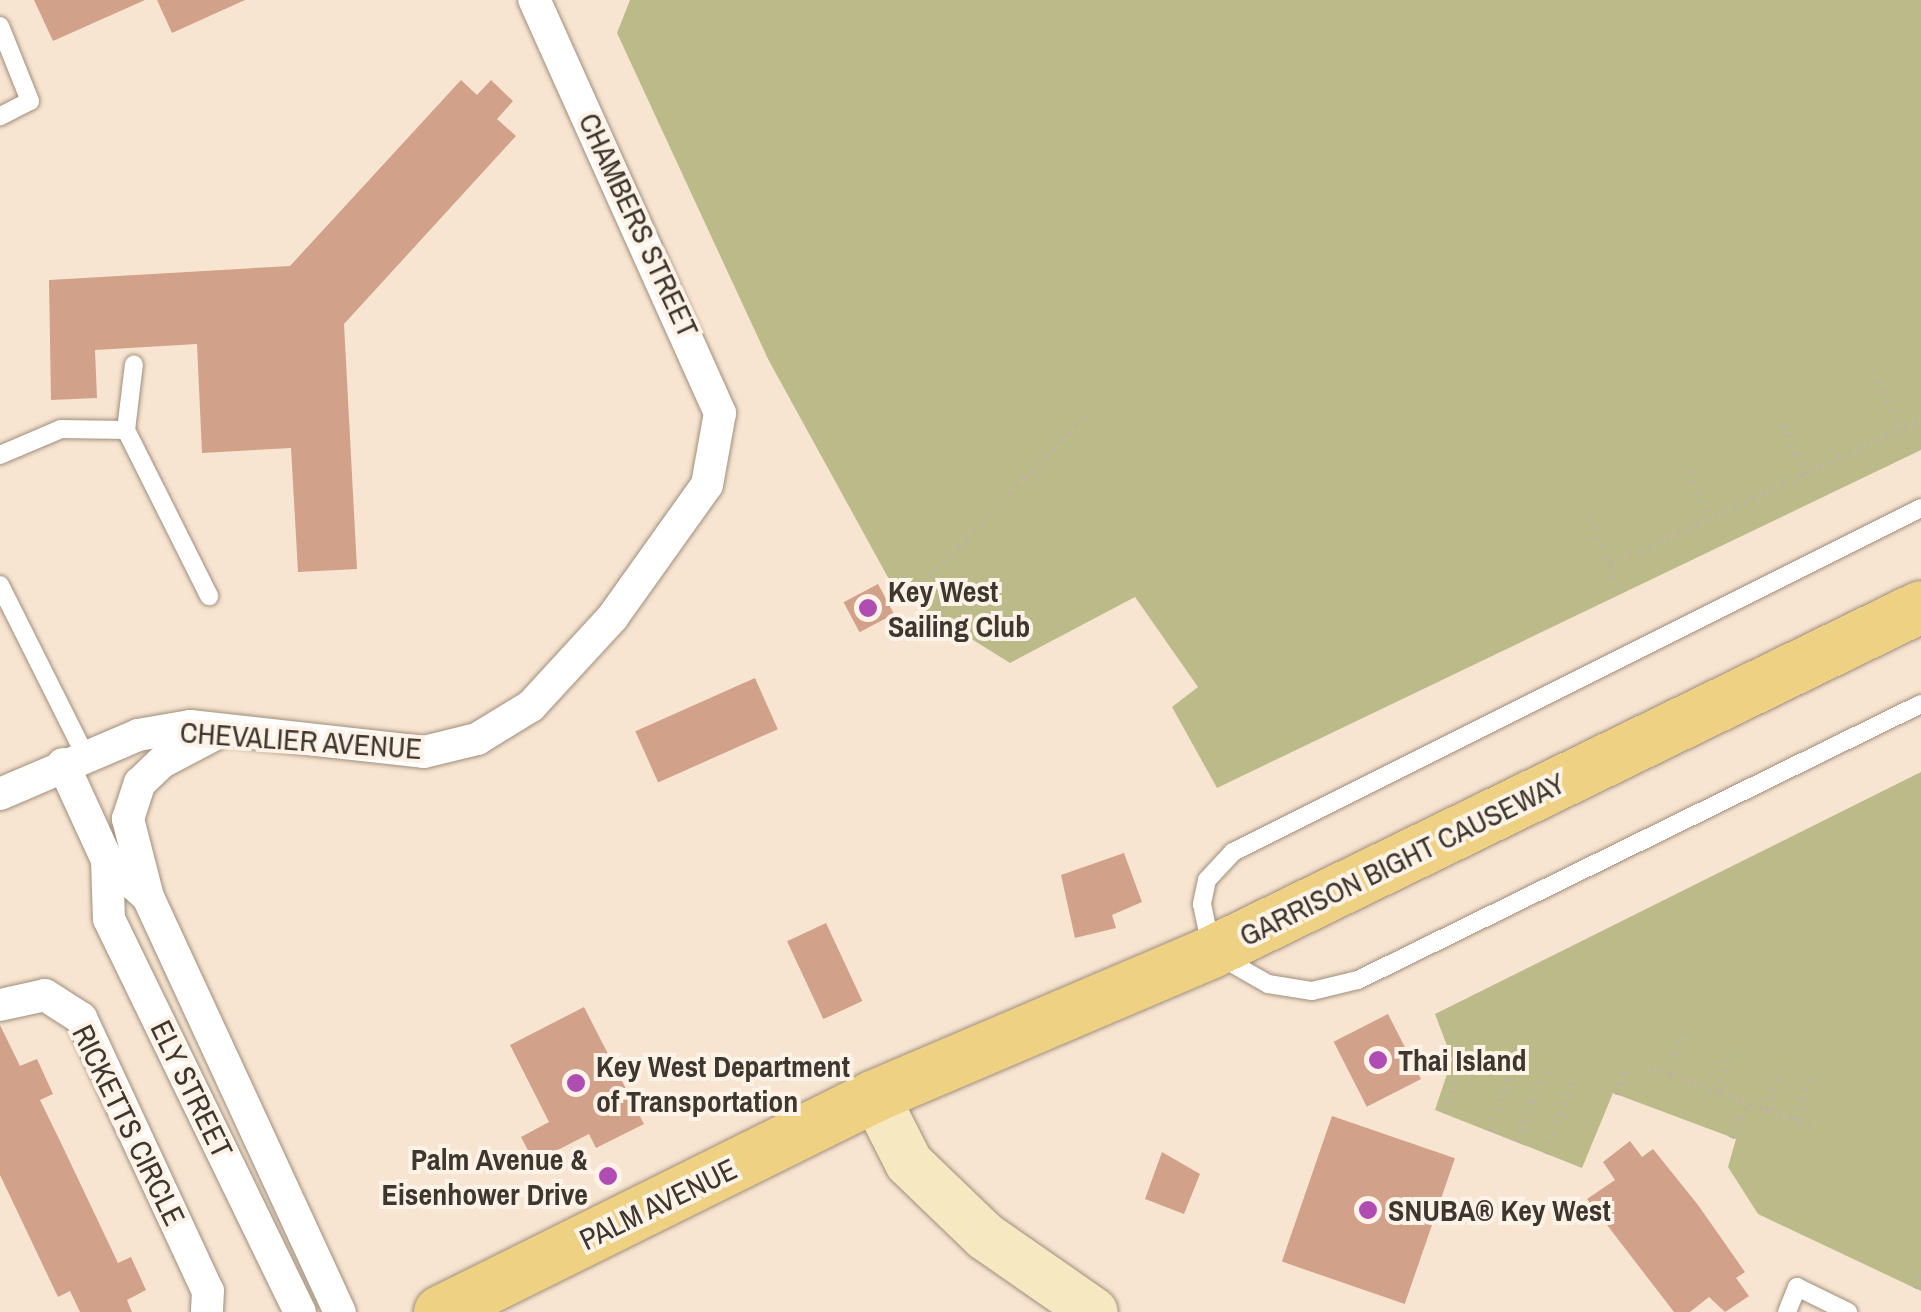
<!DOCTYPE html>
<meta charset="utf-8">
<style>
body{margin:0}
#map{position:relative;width:1921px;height:1312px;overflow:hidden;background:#f8e5d1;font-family:"Archivo Narrow",sans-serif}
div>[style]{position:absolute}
.water>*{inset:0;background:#bbbb89}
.building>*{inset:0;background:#d1a189;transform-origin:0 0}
.path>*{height:6px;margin-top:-3px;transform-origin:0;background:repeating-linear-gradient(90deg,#c0b0a0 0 2.5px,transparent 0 10.5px)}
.roads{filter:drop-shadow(0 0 2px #9f8e7c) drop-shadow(0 0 2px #9f8e7c)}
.lane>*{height:18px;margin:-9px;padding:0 9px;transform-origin:9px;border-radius:9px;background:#fff}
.street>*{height:32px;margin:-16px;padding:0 16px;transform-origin:16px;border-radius:16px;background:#fff}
.secondary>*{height:48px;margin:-24px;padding:0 24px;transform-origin:24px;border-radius:24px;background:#f6e8c1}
.primary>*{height:52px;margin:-26px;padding:0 26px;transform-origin:26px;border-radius:26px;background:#eed182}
.dots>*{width:28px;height:28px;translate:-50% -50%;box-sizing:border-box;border:5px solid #fff3e8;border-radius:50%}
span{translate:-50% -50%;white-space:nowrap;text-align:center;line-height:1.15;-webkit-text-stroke:8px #fff3e8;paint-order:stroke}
.street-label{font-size:30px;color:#3e372f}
.poi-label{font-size:30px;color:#3e372f;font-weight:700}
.left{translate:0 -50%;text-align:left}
.right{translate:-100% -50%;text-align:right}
</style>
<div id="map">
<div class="water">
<div style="clip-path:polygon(630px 0,1921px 0,1921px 450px,1217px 788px,1172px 707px,1198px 687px,1135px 597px,1010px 663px,896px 592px,768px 359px,617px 33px)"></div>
<div style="clip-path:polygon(1921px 772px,1921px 1291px,1758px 1214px,1728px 1167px,1736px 1139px,1613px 1093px,1582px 1168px,1435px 1110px,1452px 1059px,1435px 1014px)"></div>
</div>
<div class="building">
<div style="clip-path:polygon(34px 0,145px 0,53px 41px)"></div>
<div style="clip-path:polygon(157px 0,245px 0,172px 33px)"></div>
<div style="clip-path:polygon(461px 80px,477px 95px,491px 80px,513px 101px,497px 119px,516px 136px,344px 324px,357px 569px,298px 572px,291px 448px,202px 453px,197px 344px,95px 350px,97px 398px,51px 400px,49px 280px,290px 266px)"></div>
<div style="left:878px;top:584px;width:34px;height:39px;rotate:62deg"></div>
<div style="left:755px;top:678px;width:56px;height:131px;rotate:66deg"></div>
<div style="clip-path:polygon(1124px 853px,1142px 902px,1112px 915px,1116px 928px,1075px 938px,1061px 875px)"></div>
<div style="left:826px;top:923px;width:86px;height:43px;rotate:65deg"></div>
<div style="clip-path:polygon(584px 1007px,644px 1124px,596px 1148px,589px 1134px,534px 1162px,521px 1137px,549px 1122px,510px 1045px)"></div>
<div style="left:1388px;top:1014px;width:73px;height:61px;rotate:63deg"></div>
<div style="clip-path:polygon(0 1025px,20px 1066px,37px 1059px,53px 1094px,40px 1100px,61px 1143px,118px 1263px,131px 1257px,146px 1290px,127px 1300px,132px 1312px,80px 1312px,70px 1291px,58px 1297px,0 1175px)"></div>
<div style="left:1332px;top:1116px;width:130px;height:154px;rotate:19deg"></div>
<div style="clip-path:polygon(1630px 1141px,1642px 1157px,1653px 1149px,1698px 1205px,1745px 1272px,1736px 1278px,1749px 1296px,1725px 1312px,1709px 1297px,1690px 1312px,1674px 1312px,1587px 1199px,1615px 1180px,1603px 1162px)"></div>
<div style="clip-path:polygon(1162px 1152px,1200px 1174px,1184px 1214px,1145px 1199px)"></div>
</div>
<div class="path">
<div style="left:1878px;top:381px;width:54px;rotate:65.8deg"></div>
<div style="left:1782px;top:425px;width:55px;rotate:63.9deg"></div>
<div style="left:1689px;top:471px;width:51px;rotate:65.9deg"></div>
<div style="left:1590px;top:517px;width:80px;rotate:68.9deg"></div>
<div style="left:1610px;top:565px;width:343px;rotate:-25deg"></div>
<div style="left:907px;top:600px;width:260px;rotate:-45.8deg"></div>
<div style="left:1651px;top:1068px;width:177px;rotate:19.9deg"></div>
<div style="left:1668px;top:1074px;width:44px;rotate:-69.9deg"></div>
<div style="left:1717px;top:1092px;width:44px;rotate:-69.9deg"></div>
<div style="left:1617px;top:1095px;width:26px;rotate:-74deg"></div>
<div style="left:1767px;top:1110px;width:43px;rotate:-71.1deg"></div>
<div style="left:1443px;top:1113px;width:53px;rotate:-69.2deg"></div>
<div style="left:1795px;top:1120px;width:44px;rotate:-71.6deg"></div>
<div style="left:1490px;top:1131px;width:77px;rotate:-70.4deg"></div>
<div style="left:1731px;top:1138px;width:38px;rotate:-62deg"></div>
<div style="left:1517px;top:1142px;width:77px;rotate:-68.7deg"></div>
<div style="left:1546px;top:1154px;width:81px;rotate:-69.8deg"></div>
<div style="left:1914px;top:1288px;width:15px;rotate:-62deg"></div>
</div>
<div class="roads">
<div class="lane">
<div style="left:0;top:26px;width:81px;rotate:68.2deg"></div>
<div style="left:30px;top:101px;width:34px;rotate:153deg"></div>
<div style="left:126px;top:430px;width:66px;rotate:-83.1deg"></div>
<div style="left:0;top:455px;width:66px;rotate:-23.1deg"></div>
<div style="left:61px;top:429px;width:65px;rotate:0.9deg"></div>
<div style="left:126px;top:430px;width:186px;rotate:63.4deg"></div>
<div style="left:1921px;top:508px;width:769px;rotate:153.43deg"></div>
<div style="left:1233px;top:852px;width:38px;rotate:133deg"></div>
<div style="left:1207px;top:880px;width:25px;rotate:102deg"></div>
<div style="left:1202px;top:904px;width:49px;rotate:78.2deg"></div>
<div style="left:1212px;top:952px;width:64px;rotate:29.7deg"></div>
<div style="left:1268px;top:984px;width:45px;rotate:9deg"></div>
<div style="left:1312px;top:991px;width:47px;rotate:-13.4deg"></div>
<div style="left:1358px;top:980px;width:627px;rotate:-26.12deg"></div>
<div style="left:0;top:585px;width:190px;rotate:63.4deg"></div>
<div style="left:1787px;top:1312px;width:27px;rotate:-68deg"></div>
<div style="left:1797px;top:1287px;width:57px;rotate:26.1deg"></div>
</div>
<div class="street">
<div style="left:63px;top:764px;width:106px;rotate:65.4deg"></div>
<div style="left:107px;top:860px;width:59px;rotate:88.1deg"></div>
<div style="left:109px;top:919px;width:437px;rotate:64.1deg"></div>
<div style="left:0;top:794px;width:150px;rotate:-23.1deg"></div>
<div style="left:138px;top:735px;width:53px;rotate:-9.8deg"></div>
<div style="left:190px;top:726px;width:235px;rotate:6.3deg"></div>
<div style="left:424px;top:752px;width:55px;rotate:-13.8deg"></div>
<div style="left:477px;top:739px;width:63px;rotate:-31.4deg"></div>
<div style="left:531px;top:706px;width:120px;rotate:-47.4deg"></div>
<div style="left:612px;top:618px;width:163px;rotate:-54.5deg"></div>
<div style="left:707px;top:485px;width:73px;rotate:-79.8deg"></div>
<div style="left:720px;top:413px;width:453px;rotate:-114.2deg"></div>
<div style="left:107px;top:860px;width:55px;rotate:42.1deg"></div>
<div style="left:148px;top:897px;width:457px;rotate:65.2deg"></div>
<div style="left:148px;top:897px;width:81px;rotate:-104.4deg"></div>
<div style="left:128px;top:819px;width:38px;rotate:-72deg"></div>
<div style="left:140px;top:783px;width:30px;rotate:-44deg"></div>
<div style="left:162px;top:762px;width:67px;rotate:-27.7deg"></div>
<div style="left:0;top:1005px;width:46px;rotate:-12.5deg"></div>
<div style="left:45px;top:995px;width:43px;rotate:32.6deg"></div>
<div style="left:81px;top:1018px;width:301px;rotate:65.1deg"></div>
<div style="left:208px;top:1291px;width:21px;rotate:93deg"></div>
</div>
<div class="secondary">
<div style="left:875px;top:1096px;width:75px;rotate:63.1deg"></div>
<div style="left:909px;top:1163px;width:107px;rotate:43.9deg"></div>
<div style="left:986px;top:1237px;width:131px;rotate:34.8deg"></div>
</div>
<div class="primary">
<div style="left:440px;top:1312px;width:486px;rotate:-26.4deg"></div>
<div style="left:875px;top:1096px;width:366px;rotate:-23.1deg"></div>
<div style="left:1212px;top:952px;width:788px;rotate:-25.95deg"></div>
</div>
</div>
<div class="dots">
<div style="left:868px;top:608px;background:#b04db3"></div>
<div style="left:1378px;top:1060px;background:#b04db3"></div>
<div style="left:576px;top:1083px;background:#b04db3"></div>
<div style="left:608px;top:1176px;background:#b04db3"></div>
<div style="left:1368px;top:1210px;background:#b04db3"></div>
</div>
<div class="street-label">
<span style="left:639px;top:225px;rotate:65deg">CHAMBERS STREET</span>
<span style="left:301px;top:740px;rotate:4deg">CHEVALIER AVENUE</span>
<span style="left:1402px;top:859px;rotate:-26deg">GARRISON BIGHT CAUSEWAY</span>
<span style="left:192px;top:1089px;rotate:64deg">ELY STREET</span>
<span style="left:129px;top:1125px;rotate:64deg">RICKETTS CIRCLE</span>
<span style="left:658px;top:1204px;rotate:-26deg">PALM AVENUE</span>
</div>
<div class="poi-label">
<span class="left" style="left:888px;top:608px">Key West<br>Sailing Club</span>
<span class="left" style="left:1398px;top:1060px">Thai Island</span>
<span class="left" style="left:596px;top:1083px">Key West Department<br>of Transportation</span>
<span class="right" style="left:588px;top:1176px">Palm Avenue &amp;<br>Eisenhower Drive</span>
<span class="left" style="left:1388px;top:1210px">SNUBA® Key West</span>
</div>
</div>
